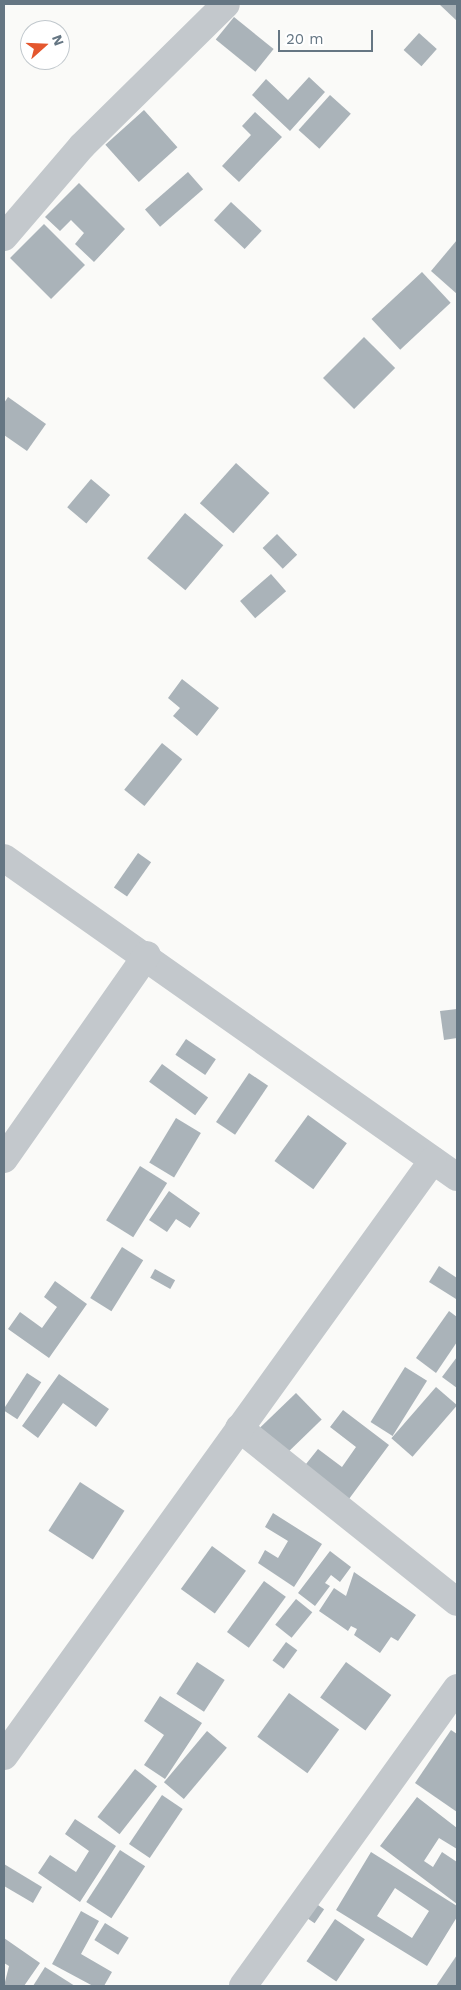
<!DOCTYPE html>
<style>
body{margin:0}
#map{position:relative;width:461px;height:1990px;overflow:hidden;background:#fafaf8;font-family:"Work Sans",sans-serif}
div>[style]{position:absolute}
.building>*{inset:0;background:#aab3b9;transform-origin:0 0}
.minor>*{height:28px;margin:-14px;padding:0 14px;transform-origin:14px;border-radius:14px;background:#c3c8cc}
span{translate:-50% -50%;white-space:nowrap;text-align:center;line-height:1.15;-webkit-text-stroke:5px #fff;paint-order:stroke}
.frame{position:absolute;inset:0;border:5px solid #657683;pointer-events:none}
.north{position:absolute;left:20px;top:20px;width:50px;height:50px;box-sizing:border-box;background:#fff;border:1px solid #c1c8cd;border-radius:50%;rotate:70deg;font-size:14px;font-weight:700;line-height:20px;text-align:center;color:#657683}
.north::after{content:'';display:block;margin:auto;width:18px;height:22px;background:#e4572e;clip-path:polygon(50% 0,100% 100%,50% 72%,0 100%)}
.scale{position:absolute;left:278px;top:30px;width:95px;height:22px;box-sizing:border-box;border:2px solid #657683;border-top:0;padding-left:6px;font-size:15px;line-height:18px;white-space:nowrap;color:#657683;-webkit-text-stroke:4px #fff;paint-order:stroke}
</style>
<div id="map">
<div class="building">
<div style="clip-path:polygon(439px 4px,457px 4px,457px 21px)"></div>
<div style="left:234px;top:17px;width:51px;height:29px;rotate:39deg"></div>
<div style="left:419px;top:33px;width:24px;height:23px;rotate:42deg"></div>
<div style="clip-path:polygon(309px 77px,325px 92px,290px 131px,252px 95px,266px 79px,288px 100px)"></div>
<div style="left:330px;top:95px;width:28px;height:47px;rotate:42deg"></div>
<div style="left:144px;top:110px;width:50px;height:52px;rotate:48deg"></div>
<div style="clip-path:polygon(255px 112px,282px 137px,239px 182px,222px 166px,251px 135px,242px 126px)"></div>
<div style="left:188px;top:172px;width:23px;height:57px;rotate:49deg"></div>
<div style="clip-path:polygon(79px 183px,125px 229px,94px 262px,75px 244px,84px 233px,71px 220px,60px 231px,45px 217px)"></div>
<div style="left:231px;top:202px;width:42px;height:25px;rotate:43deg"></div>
<div style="left:44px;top:224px;width:58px;height:48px;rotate:45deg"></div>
<div style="clip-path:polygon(457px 240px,457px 294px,431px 271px)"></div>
<div style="left:422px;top:272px;width:42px;height:69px;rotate:47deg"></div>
<div style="left:364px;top:337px;width:44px;height:58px;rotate:45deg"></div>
<div style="clip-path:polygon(8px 397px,46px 424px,27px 451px,4px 435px,4px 403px)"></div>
<div style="left:236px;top:463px;width:45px;height:54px;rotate:42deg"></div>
<div style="left:91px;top:479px;width:25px;height:37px;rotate:40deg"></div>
<div style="left:185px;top:513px;width:50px;height:59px;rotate:40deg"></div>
<div style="left:277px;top:534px;width:29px;height:20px;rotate:46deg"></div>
<div style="left:271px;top:574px;width:23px;height:41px;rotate:49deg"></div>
<div style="clip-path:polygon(182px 679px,219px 708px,197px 736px,173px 716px,180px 708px,168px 698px)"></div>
<div style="left:162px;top:743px;width:26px;height:60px;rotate:39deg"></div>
<div style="left:138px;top:853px;width:16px;height:42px;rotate:35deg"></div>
<div style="clip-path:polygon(457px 1009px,457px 1038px,444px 1040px,440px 1011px)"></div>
<div style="left:186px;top:1039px;width:36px;height:19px;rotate:34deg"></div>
<div style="left:162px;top:1064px;width:57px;height:22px;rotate:36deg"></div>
<div style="left:249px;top:1073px;width:23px;height:59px;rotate:34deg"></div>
<div style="left:308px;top:1115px;width:48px;height:57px;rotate:36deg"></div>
<div style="left:176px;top:1118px;width:29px;height:52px;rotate:31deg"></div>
<div style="left:140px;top:1166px;width:32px;height:64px;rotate:32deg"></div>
<div style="clip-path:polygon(169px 1191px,200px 1213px,190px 1228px,176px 1219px,167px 1232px,149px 1220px)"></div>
<div style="left:122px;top:1247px;width:25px;height:60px;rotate:32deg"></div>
<div style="clip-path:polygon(439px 1266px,457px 1278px,456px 1299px,429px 1282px)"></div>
<div style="left:155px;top:1269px;width:23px;height:10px;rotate:29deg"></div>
<div style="clip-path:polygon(55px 1281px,87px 1304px,49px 1358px,8px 1329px,20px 1312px,42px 1328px,57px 1307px,44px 1297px)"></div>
<div style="clip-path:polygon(449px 1311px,457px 1317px,457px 1342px,436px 1373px,416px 1358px)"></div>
<div style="clip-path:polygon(457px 1357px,457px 1388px,442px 1377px)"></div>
<div style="left:405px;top:1367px;width:26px;height:65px;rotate:32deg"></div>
<div style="left:27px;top:1373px;width:17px;height:44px;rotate:33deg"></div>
<div style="clip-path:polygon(59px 1374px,109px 1409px,96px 1427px,63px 1403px,38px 1438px,22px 1426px)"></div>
<div style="left:436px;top:1387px;width:28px;height:68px;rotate:41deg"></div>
<div style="left:296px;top:1393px;width:37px;height:52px;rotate:46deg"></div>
<div style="clip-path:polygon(343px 1410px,389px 1445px,346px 1503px,302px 1469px,318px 1449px,342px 1467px,356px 1447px,330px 1427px)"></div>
<div style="left:80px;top:1482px;width:53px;height:58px;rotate:33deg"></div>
<div style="clip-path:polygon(273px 1513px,322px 1544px,294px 1587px,258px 1563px,265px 1550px,278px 1558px,288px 1541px,265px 1527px)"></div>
<div style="left:212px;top:1546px;width:42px;height:53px;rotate:36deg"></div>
<div style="clip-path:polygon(330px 1551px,351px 1567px,340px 1582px,331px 1575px,325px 1583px,330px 1586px,315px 1606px,298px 1593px)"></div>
<div style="clip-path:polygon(354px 1572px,416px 1615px,398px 1641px,391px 1637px,380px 1653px,354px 1635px,357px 1629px,351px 1626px,348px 1631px,319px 1611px,334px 1588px,346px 1596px)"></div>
<div style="left:264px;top:1581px;width:27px;height:63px;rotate:36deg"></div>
<div style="left:296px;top:1599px;width:21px;height:33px;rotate:39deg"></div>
<div style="left:286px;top:1642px;width:14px;height:23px;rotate:36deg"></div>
<div style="left:197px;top:1662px;width:33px;height:38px;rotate:33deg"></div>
<div style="left:346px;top:1662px;width:56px;height:44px;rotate:36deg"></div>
<div style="left:289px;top:1693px;width:62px;height:54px;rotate:36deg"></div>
<div style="clip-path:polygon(160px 1696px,202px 1723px,165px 1779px,144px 1765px,164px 1735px,144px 1721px)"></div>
<div style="clip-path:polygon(451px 1730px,457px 1734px,457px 1812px,415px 1783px)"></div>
<div style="left:207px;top:1731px;width:26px;height:67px;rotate:40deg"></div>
<div style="left:135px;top:1769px;width:28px;height:61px;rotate:38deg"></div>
<div style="left:162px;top:1795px;width:25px;height:59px;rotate:34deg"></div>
<div style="clip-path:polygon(417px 1797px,457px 1828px,457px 1849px,439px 1838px,424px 1861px,433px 1867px,442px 1852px,457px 1862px,457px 1904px,380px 1846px)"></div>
<div style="clip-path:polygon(75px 1819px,116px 1846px,80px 1902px,38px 1873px,50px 1855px,76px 1872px,89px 1851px,65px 1834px)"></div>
<div style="left:120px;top:1850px;width:30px;height:62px;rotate:33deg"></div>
<div style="clip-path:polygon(evenodd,371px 1852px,457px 1906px,457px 1917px,427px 1966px,336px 1910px,371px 1852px,395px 1888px,429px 1911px,412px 1938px,377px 1916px,395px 1888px)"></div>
<div style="clip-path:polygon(4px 1864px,42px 1887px,33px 1903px,4px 1886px)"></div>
<div style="left:315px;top:1903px;width:11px;height:17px;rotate:34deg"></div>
<div style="clip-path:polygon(81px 1911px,99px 1921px,81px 1954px,112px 1972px,104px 1986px,93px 1986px,52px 1964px)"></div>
<div style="left:335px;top:1919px;width:36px;height:51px;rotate:34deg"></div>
<div style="left:105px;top:1923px;width:28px;height:20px;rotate:32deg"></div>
<div style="clip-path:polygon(4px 1938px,40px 1963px,24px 1986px,4px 1986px,9px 1966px,4px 1963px)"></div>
<div style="clip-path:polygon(457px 1955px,457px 1986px,436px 1986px)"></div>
<div style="clip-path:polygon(45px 1967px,75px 1986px,33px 1986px)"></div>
</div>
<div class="minor">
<div style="left:4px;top:237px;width:120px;rotate:-49.4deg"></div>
<div style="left:82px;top:146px;width:202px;rotate:-44.6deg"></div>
<div style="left:4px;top:858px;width:554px;rotate:35.15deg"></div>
<div style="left:4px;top:1159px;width:249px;rotate:-55deg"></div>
<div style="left:239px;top:1428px;width:279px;rotate:38.6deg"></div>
<div style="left:4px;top:1756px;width:734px;rotate:-54.25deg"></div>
<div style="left:243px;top:1986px;width:367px;rotate:-54.3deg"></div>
</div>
<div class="frame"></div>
<div class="north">N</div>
<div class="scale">20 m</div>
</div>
